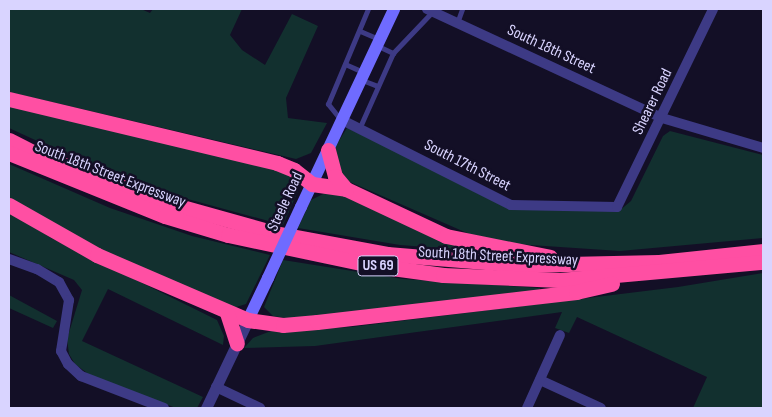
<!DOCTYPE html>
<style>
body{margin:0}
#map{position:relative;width:772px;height:417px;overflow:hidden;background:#130f26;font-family:"Sofia Sans Condensed",sans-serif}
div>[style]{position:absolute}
.green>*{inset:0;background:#12302f}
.service>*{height:5px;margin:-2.5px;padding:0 2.5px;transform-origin:2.5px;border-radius:2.5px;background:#3d3a85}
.minor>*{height:10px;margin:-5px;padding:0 5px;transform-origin:5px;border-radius:5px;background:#3d3a85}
.tertiary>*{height:11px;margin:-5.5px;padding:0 5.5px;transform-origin:5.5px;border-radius:5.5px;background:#3d3a85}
.secondary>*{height:12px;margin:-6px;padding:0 6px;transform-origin:6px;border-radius:6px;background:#6f6bff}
.motorway>*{height:15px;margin:-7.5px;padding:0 7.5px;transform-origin:7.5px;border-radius:7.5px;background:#ff4fa3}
.secondary-bridge>*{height:12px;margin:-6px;padding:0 6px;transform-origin:6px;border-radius:6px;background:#6f6bff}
span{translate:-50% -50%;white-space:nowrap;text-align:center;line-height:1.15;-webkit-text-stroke:5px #130f26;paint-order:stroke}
.shield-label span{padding:1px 4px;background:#130f26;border:1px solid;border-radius:4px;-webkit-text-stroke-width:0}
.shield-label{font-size:15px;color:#d9d4ff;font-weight:700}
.street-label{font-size:16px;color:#d9d4ff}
.frame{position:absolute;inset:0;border:10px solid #d9d4ff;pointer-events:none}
</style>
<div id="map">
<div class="green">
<div style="clip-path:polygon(9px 9px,141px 9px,150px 13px,153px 9px,242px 9px,230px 35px,242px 50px,265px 65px,292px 14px,318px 26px,286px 98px,288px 118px,327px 123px,311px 153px,296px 159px,9px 92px)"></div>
<div style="clip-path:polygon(9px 104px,280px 169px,296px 180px,298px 191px,283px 225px,173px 195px,85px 163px,9px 128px)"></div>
<div style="clip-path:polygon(347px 128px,522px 208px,619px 211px,631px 201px,663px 136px,670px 131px,763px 155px,763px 238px,620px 251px,515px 244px,474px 236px,350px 182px,338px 171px,335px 147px)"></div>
<div style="clip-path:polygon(9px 164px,110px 208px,192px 236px,270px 255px,246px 304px,233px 308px,75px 239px,9px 199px)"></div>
<div style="clip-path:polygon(325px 193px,343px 194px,477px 251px,400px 245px,298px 228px,311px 200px)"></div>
<div style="clip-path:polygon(9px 211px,51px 238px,217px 320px,224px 336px,223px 345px,108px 289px,82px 341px,203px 397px,197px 408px,176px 408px,91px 376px,75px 364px,69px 354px,67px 339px,82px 290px,74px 280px,9px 252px)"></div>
<div style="clip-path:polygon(283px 260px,403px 279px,540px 288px,541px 293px,292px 319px,273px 316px,264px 307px)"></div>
<div style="clip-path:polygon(763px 273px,763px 408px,693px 408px,707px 377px,577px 317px,569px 333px,555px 328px,562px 312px,315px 346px,244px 348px,253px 338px,271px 331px,351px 327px,678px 287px)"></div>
<div style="clip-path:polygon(9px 295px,57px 321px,53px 328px,9px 308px)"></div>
</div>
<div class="service">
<div style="left:457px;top:23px;width:15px;rotate:-70deg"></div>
<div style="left:360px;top:31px;width:21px;rotate:23deg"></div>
<div style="left:378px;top:46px;width:17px;rotate:25deg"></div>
<div style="left:345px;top:64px;width:20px;rotate:24deg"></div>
<div style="left:362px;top:80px;width:17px;rotate:21deg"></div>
<div style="left:341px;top:120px;width:21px;rotate:-129deg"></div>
<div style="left:328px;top:104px;width:103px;rotate:-67.2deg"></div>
<div style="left:359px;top:129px;width:83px;rotate:-65.9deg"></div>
<div style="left:393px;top:53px;width:57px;rotate:-46.4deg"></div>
</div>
<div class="minor">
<div style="left:427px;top:9px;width:259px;rotate:24.9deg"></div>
<div style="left:662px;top:118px;width:105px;rotate:16.5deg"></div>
<div style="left:342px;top:120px;width:189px;rotate:26.7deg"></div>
<div style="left:511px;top:205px;width:106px;rotate:1.1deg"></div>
<div style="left:617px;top:207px;width:220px;rotate:-64.1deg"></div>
<div style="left:9px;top:259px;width:30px;rotate:20deg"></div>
<div style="left:37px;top:269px;width:26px;rotate:31deg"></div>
<div style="left:59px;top:282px;width:21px;rotate:61deg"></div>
<div style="left:69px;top:300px;width:52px;rotate:98.9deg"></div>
<div style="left:61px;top:351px;width:15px;rotate:62deg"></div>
<div style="left:68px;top:364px;width:18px;rotate:43deg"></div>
<div style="left:81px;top:376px;width:89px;rotate:21.1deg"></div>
<div style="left:540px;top:380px;width:67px;rotate:24.7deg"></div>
<div style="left:216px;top:387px;width:49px;rotate:25.5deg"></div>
<div style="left:527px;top:408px;width:80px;rotate:-65.7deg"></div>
</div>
<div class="tertiary">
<div style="left:206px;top:408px;width:98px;rotate:-64.5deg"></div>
</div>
<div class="secondary">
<div style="left:301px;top:207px;width:219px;rotate:-64.8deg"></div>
<div style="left:248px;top:320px;width:47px;rotate:-64.5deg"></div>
</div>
<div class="motorway">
<div style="left:9px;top:99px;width:276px;rotate:13.4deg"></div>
<div style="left:277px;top:163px;width:18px;rotate:22deg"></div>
<div style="left:294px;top:170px;width:23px;rotate:38deg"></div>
<div style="left:312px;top:184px;width:34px;rotate:8deg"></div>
<div style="left:346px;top:189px;width:110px;rotate:25.2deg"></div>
<div style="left:446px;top:236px;width:106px;rotate:11.4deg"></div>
<div style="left:9px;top:140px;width:33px;rotate:27deg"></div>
<div style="left:38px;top:155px;width:134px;rotate:20.5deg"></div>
<div style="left:164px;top:202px;width:115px;rotate:15.6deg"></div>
<div style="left:275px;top:233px;width:114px;rotate:10.6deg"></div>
<div style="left:387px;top:254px;width:134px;rotate:4.7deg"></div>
<div style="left:521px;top:265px;width:138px;rotate:-1.2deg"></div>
<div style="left:659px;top:262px;width:105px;rotate:-6deg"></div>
<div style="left:328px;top:150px;width:27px;rotate:75deg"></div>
<div style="left:335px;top:176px;width:17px;rotate:50deg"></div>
<div style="left:9px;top:153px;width:168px;rotate:22deg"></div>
<div style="left:165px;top:216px;width:66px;rotate:16.8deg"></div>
<div style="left:228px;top:235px;width:145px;rotate:11.9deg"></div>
<div style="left:370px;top:265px;width:74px;rotate:7.8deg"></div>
<div style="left:443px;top:275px;width:117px;rotate:2.4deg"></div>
<div style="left:560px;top:280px;width:204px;rotate:-5.1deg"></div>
<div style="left:9px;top:205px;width:101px;rotate:29.6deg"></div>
<div style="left:97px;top:255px;width:164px;rotate:23.3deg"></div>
<div style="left:248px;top:320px;width:35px;rotate:8deg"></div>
<div style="left:283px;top:325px;width:34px;rotate:-5deg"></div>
<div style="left:317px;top:322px;width:261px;rotate:-6.6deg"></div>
<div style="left:576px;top:292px;width:37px;rotate:-13deg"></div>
<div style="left:227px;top:313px;width:32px;rotate:72deg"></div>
</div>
<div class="secondary-bridge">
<div style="left:268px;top:278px;width:78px;rotate:-65.1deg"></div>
</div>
<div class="shield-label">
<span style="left:378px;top:266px">US 69</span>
</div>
<div class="street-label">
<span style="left:551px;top:50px;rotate:25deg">South 18th Street</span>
<span style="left:653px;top:102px;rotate:-64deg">Shearer Road</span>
<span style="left:467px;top:166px;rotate:27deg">South 17th Street</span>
<span style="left:110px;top:175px;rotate:21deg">South 18th Street Expressway</span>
<span style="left:286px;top:202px;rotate:-65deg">Steele Road</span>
<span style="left:498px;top:257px;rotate:3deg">South 18th Street Expressway</span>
</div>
<div class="frame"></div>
</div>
